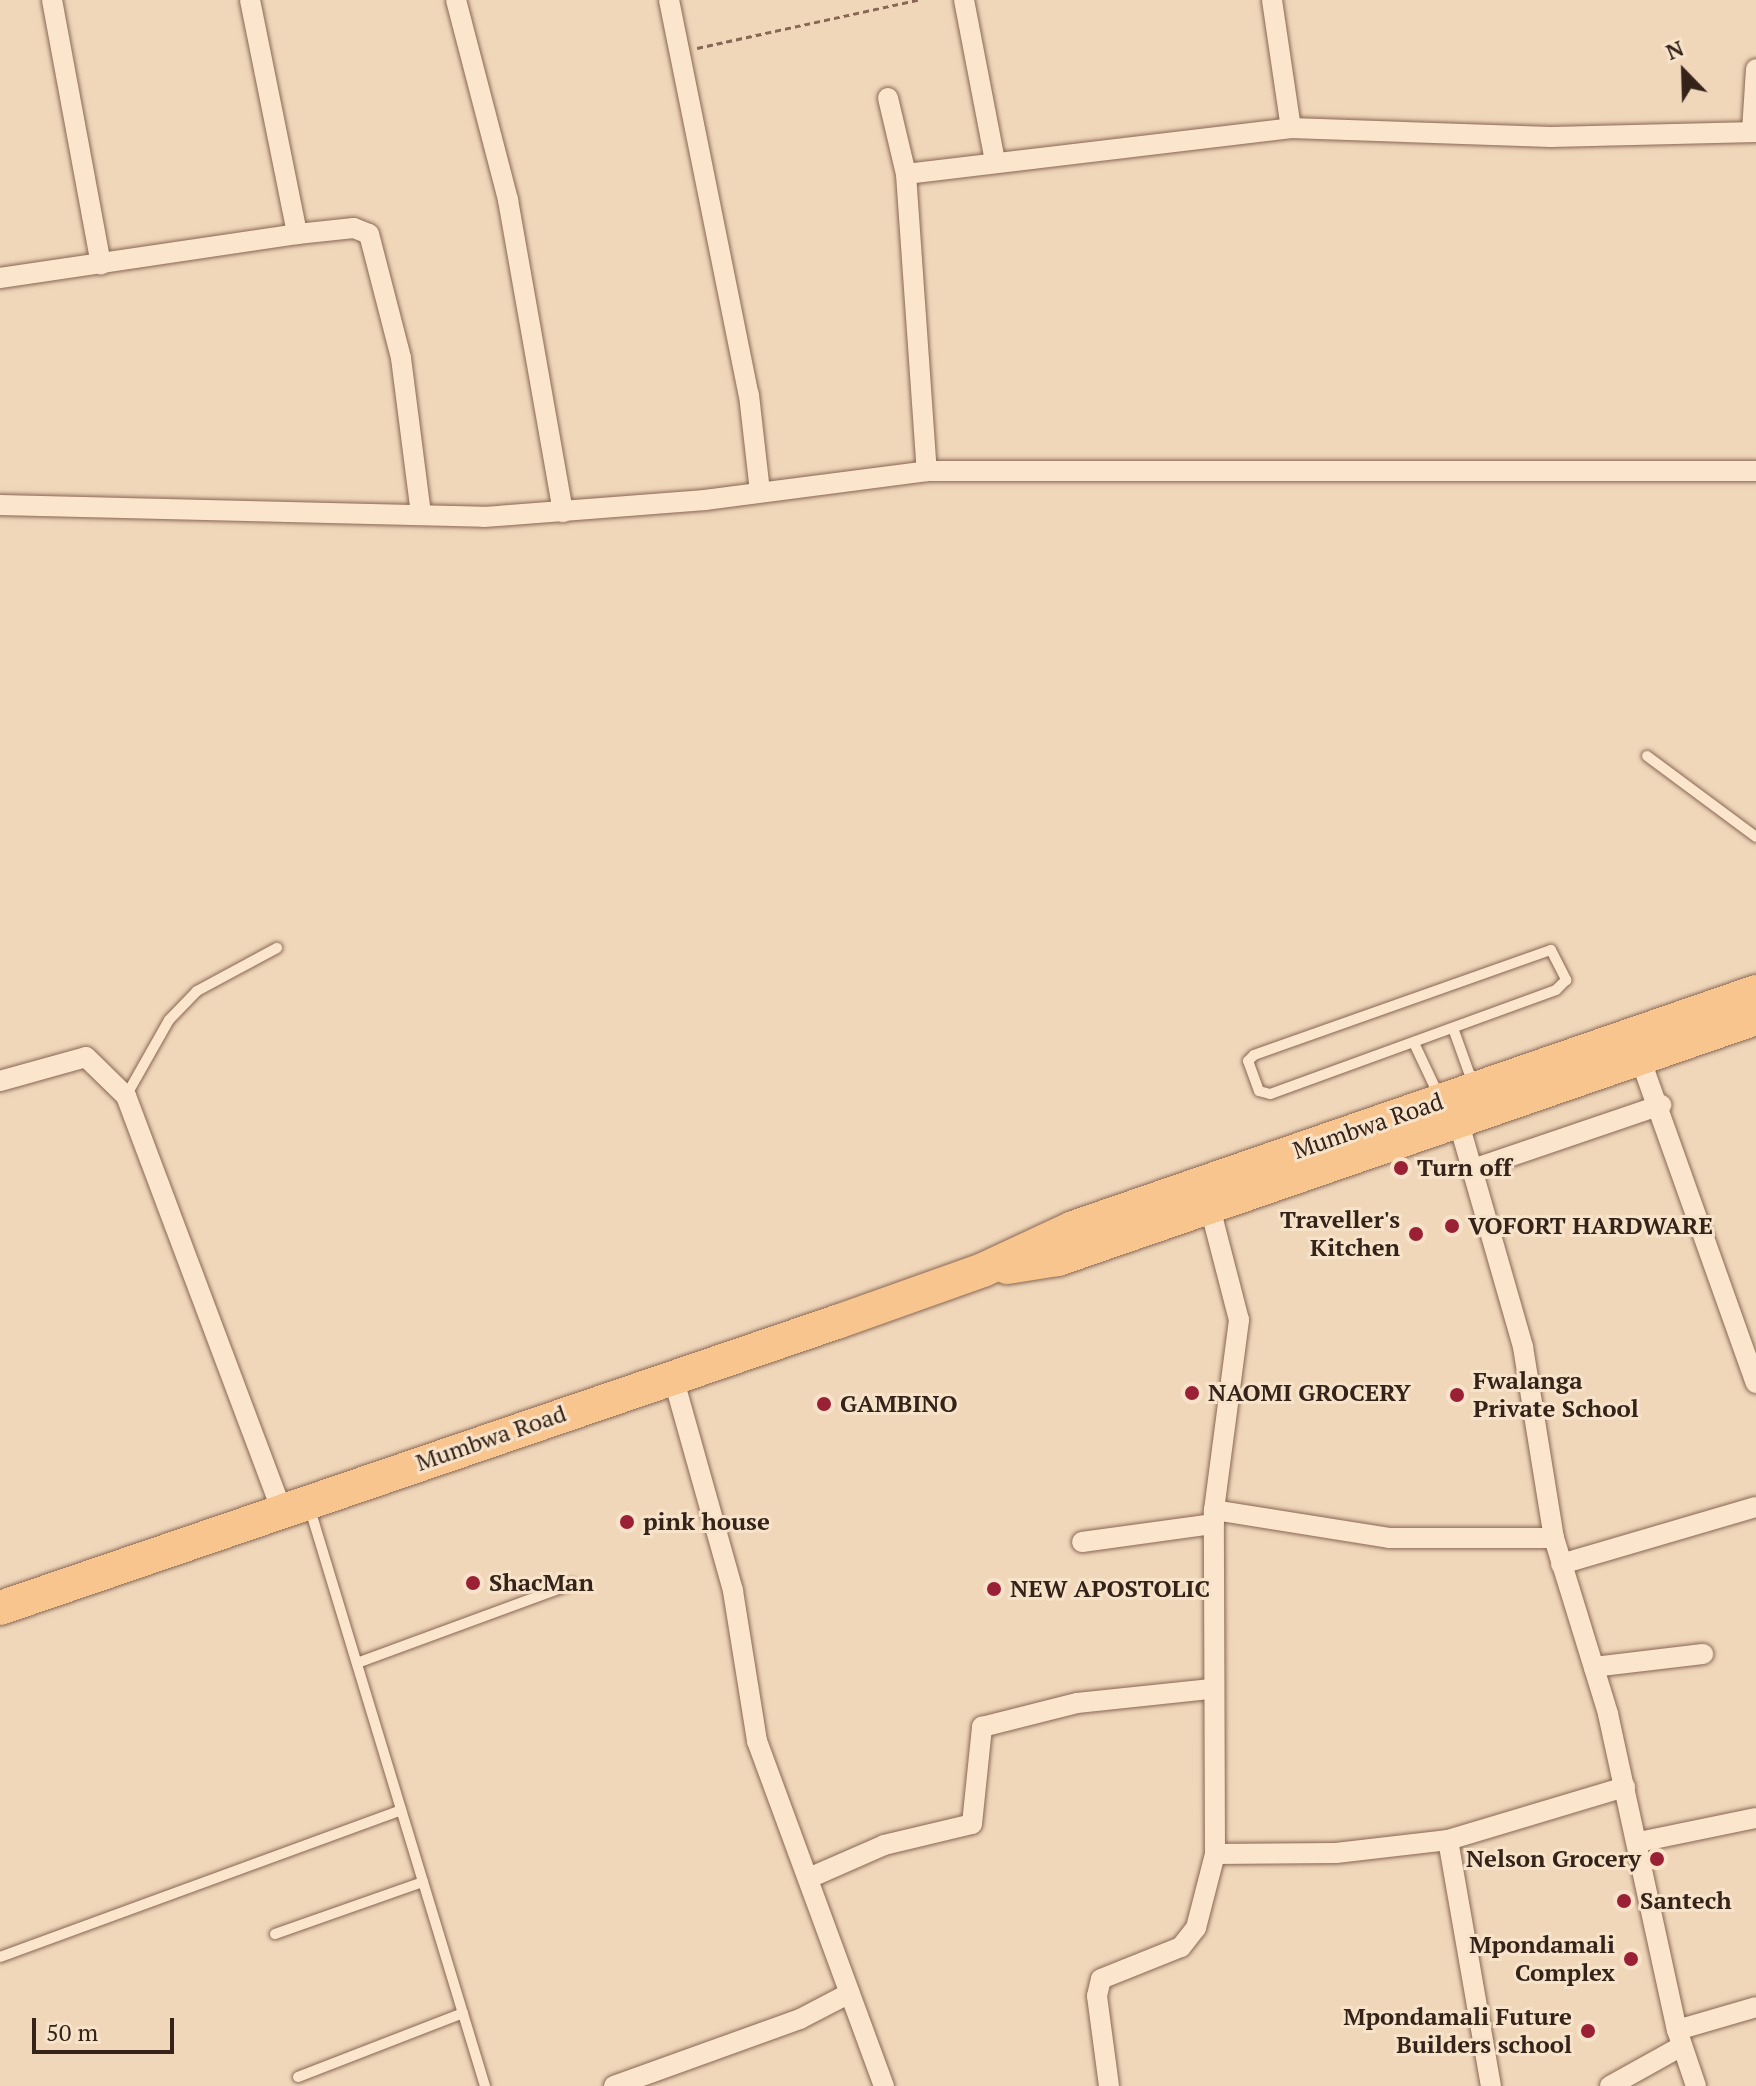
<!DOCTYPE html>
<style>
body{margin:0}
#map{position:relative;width:1756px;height:2086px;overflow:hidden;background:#f0d7ba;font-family:"PT Serif",serif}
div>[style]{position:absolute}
.path>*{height:3px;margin-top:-1.5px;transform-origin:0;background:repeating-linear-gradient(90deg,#886754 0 6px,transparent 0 10px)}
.roads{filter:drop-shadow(0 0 2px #886754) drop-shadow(0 0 2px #886754)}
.lane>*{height:10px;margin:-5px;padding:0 5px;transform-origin:5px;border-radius:5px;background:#fbe6cd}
.street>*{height:20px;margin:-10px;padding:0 10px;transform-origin:10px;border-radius:10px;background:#fbe6cd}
.primary>*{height:34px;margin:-17px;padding:0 17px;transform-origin:17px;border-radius:17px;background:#f8c58e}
.dots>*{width:22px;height:22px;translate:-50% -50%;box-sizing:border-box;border:4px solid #f7e3ca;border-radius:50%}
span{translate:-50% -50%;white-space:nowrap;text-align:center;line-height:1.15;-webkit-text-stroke:6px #f7e3ca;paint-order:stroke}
.street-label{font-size:24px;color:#35231a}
.poi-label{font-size:24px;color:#35231a;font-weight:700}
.left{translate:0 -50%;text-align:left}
.right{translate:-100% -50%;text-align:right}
.north{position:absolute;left:1644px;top:32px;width:80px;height:80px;-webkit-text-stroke:6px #f7e3ca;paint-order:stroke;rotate:337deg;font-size:22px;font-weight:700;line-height:32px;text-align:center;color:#35231a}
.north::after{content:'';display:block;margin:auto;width:28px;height:36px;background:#35231a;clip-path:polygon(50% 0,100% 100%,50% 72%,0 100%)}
.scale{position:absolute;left:32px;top:2018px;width:142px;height:36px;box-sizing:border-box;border:4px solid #35231a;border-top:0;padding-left:10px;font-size:24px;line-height:28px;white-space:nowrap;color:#35231a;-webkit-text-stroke:6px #f7e3ca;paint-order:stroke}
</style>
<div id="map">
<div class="path">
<div style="left:697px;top:48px;width:226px;rotate:-12.3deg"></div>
</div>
<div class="roads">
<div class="lane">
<div style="left:1647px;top:756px;width:136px;rotate:36.6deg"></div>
<div style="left:1551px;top:950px;width:34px;rotate:63deg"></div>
<div style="left:1566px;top:980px;width:14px;rotate:135deg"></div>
<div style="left:1556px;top:990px;width:304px;rotate:160deg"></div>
<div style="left:1270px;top:1094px;width:11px;rotate:-165deg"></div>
<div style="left:1259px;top:1091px;width:32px;rotate:-110deg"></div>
<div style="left:1248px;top:1061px;width:8px;rotate:-45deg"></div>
<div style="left:1254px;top:1055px;width:315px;rotate:-19.5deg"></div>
<div style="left:1453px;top:1028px;width:59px;rotate:70.3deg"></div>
<div style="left:1414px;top:1043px;width:59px;rotate:64.7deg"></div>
<div style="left:126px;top:1096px;width:87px;rotate:-60.5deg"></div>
<div style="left:169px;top:1020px;width:40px;rotate:-46deg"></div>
<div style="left:197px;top:991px;width:91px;rotate:-28.3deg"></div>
<div style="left:309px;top:1506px;width:606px;rotate:73.12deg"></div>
<div style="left:357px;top:1663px;width:229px;rotate:-20.2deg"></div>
<div style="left:275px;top:1934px;width:157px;rotate:-19.4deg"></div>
<div style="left:0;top:1957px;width:427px;rotate:-20.1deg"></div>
<div style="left:298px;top:2077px;width:177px;rotate:-21.2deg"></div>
</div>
<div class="street">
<div style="left:52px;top:0;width:269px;rotate:79.5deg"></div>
<div style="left:250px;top:0;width:239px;rotate:78.6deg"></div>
<div style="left:456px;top:0;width:207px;rotate:75.4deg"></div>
<div style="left:508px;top:200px;width:317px;rotate:80deg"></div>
<div style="left:669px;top:0;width:403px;rotate:78.6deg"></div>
<div style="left:749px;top:395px;width:97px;rotate:83.5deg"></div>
<div style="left:964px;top:0;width:164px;rotate:79.1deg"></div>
<div style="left:1272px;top:0;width:129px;rotate:81.6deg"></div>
<div style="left:888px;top:98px;width:78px;rotate:76.7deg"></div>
<div style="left:906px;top:174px;width:298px;rotate:86deg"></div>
<div style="left:1752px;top:131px;width:62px;rotate:-86.3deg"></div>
<div style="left:906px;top:174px;width:388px;rotate:-6.8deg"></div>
<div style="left:1291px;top:128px;width:260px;rotate:2deg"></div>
<div style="left:1551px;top:137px;width:205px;rotate:-1.4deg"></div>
<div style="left:0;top:278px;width:300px;rotate:-8.4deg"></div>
<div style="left:297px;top:234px;width:57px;rotate:-6deg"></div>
<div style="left:354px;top:228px;width:16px;rotate:22deg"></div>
<div style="left:369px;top:234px;width:128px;rotate:75.5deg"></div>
<div style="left:401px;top:358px;width:157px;rotate:82.7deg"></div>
<div style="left:0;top:505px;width:484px;rotate:1.4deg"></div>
<div style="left:484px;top:517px;width:222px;rotate:-4.4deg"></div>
<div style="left:705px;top:500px;width:224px;rotate:-7.4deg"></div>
<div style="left:927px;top:471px;width:829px"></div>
<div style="left:1640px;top:1058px;width:345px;rotate:70.4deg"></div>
<div style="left:0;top:1081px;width:89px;rotate:-15.6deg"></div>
<div style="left:86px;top:1057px;width:56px;rotate:44.3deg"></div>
<div style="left:126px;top:1096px;width:440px;rotate:69.4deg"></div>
<div style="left:1456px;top:1113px;width:243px;rotate:74deg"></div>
<div style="left:1523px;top:1347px;width:193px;rotate:80.8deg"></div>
<div style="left:1554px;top:1538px;width:184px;rotate:72.9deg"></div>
<div style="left:1608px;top:1714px;width:323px;rotate:77.7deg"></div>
<div style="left:1473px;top:1169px;width:199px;rotate:-18.8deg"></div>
<div style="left:673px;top:1377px;width:222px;rotate:74.3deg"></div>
<div style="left:733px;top:1591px;width:152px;rotate:80.9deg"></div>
<div style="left:757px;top:1741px;width:368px;rotate:69.8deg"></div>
<div style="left:1214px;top:1510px;width:177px;rotate:9.1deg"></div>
<div style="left:1389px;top:1538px;width:165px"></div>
<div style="left:1082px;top:1542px;width:133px;rotate:-7.8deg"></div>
<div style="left:1561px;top:1564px;width:203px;rotate:-16.3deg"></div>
<div style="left:1594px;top:1667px;width:110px;rotate:-6.8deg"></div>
<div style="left:1448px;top:1840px;width:250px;rotate:80.1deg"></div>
<div style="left:1639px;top:1842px;width:119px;rotate:-11.6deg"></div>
<div style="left:1215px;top:1854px;width:121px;rotate:-0.5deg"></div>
<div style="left:1336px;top:1853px;width:113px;rotate:-6.6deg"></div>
<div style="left:1448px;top:1840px;width:185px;rotate:-16.7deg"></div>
<div style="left:809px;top:1878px;width:82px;rotate:-23.7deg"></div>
<div style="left:884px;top:1845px;width:90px;rotate:-13.4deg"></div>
<div style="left:972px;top:1824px;width:98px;rotate:-84.1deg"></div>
<div style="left:982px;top:1727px;width:98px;rotate:-14.2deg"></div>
<div style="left:1077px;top:1703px;width:135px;rotate:-6deg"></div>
<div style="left:614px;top:2086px;width:198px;rotate:-19.8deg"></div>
<div style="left:800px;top:2019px;width:56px;rotate:-27.5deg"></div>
<div style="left:1109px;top:2086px;width:91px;rotate:-97.6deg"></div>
<div style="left:1097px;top:1996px;width:17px;rotate:-77deg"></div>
<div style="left:1101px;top:1979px;width:86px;rotate:-21.8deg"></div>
<div style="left:1181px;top:1947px;width:24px;rotate:-52deg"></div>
<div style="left:1196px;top:1928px;width:76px;rotate:-75.6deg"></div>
<div style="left:1215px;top:1854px;width:344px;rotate:-90.2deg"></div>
<div style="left:1214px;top:1510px;width:192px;rotate:-82.5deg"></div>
<div style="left:1239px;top:1320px;width:116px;rotate:-104.5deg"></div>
<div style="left:1610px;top:2086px;width:82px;rotate:-29.1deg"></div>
<div style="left:1696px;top:2086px;width:59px;rotate:-108.7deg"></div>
<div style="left:1677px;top:2030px;width:82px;rotate:-16.2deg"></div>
</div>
<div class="primary">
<div style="left:1007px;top:1267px;width:52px;rotate:-8.9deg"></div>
<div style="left:1058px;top:1259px;width:738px;rotate:-19.05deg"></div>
<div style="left:0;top:1608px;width:885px;rotate:-18.87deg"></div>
<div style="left:837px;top:1322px;width:155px;rotate:-19.6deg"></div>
<div style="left:983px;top:1270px;width:99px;rotate:-25deg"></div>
<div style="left:1073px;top:1228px;width:723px;rotate:-19.06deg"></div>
</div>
</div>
<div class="dots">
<div style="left:1401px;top:1168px;background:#9a2035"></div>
<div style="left:1452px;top:1226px;background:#9a2035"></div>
<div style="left:1416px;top:1234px;background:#9a2035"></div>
<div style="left:1192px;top:1393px;background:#9a2035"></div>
<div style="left:1457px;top:1395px;background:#9a2035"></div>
<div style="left:824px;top:1404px;background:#9a2035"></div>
<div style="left:627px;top:1522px;background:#9a2035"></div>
<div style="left:473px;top:1583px;background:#9a2035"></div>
<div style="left:994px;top:1589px;background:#9a2035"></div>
<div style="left:1657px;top:1859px;background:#9a2035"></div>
<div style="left:1624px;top:1901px;background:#9a2035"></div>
<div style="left:1631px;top:1959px;background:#9a2035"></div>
<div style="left:1588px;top:2031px;background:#9a2035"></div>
</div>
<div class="street-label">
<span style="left:1368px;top:1126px;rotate:-19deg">Mumbwa Road</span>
<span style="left:491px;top:1438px;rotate:-19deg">Mumbwa Road</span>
</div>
<div class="poi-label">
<span class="left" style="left:1417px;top:1168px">Turn off</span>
<span class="right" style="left:1400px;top:1234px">Traveller's<br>Kitchen</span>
<span class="left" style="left:1468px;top:1226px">VOFORT HARDWARE</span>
<span class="left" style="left:1473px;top:1395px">Fwalanga<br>Private School</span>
<span class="left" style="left:1208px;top:1393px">NAOMI GROCERY</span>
<span class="left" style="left:840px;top:1404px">GAMBINO</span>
<span class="left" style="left:643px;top:1522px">pink house</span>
<span class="left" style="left:489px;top:1583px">ShacMan</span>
<span class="left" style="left:1010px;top:1589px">NEW APOSTOLIC</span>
<span class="right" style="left:1641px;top:1859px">Nelson Grocery</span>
<span class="left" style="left:1640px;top:1901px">Santech</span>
<span class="right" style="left:1615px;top:1959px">Mpondamali<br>Complex</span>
<span class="right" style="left:1572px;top:2031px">Mpondamali Future<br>Builders school</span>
</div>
<div class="north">N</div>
<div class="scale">50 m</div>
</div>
